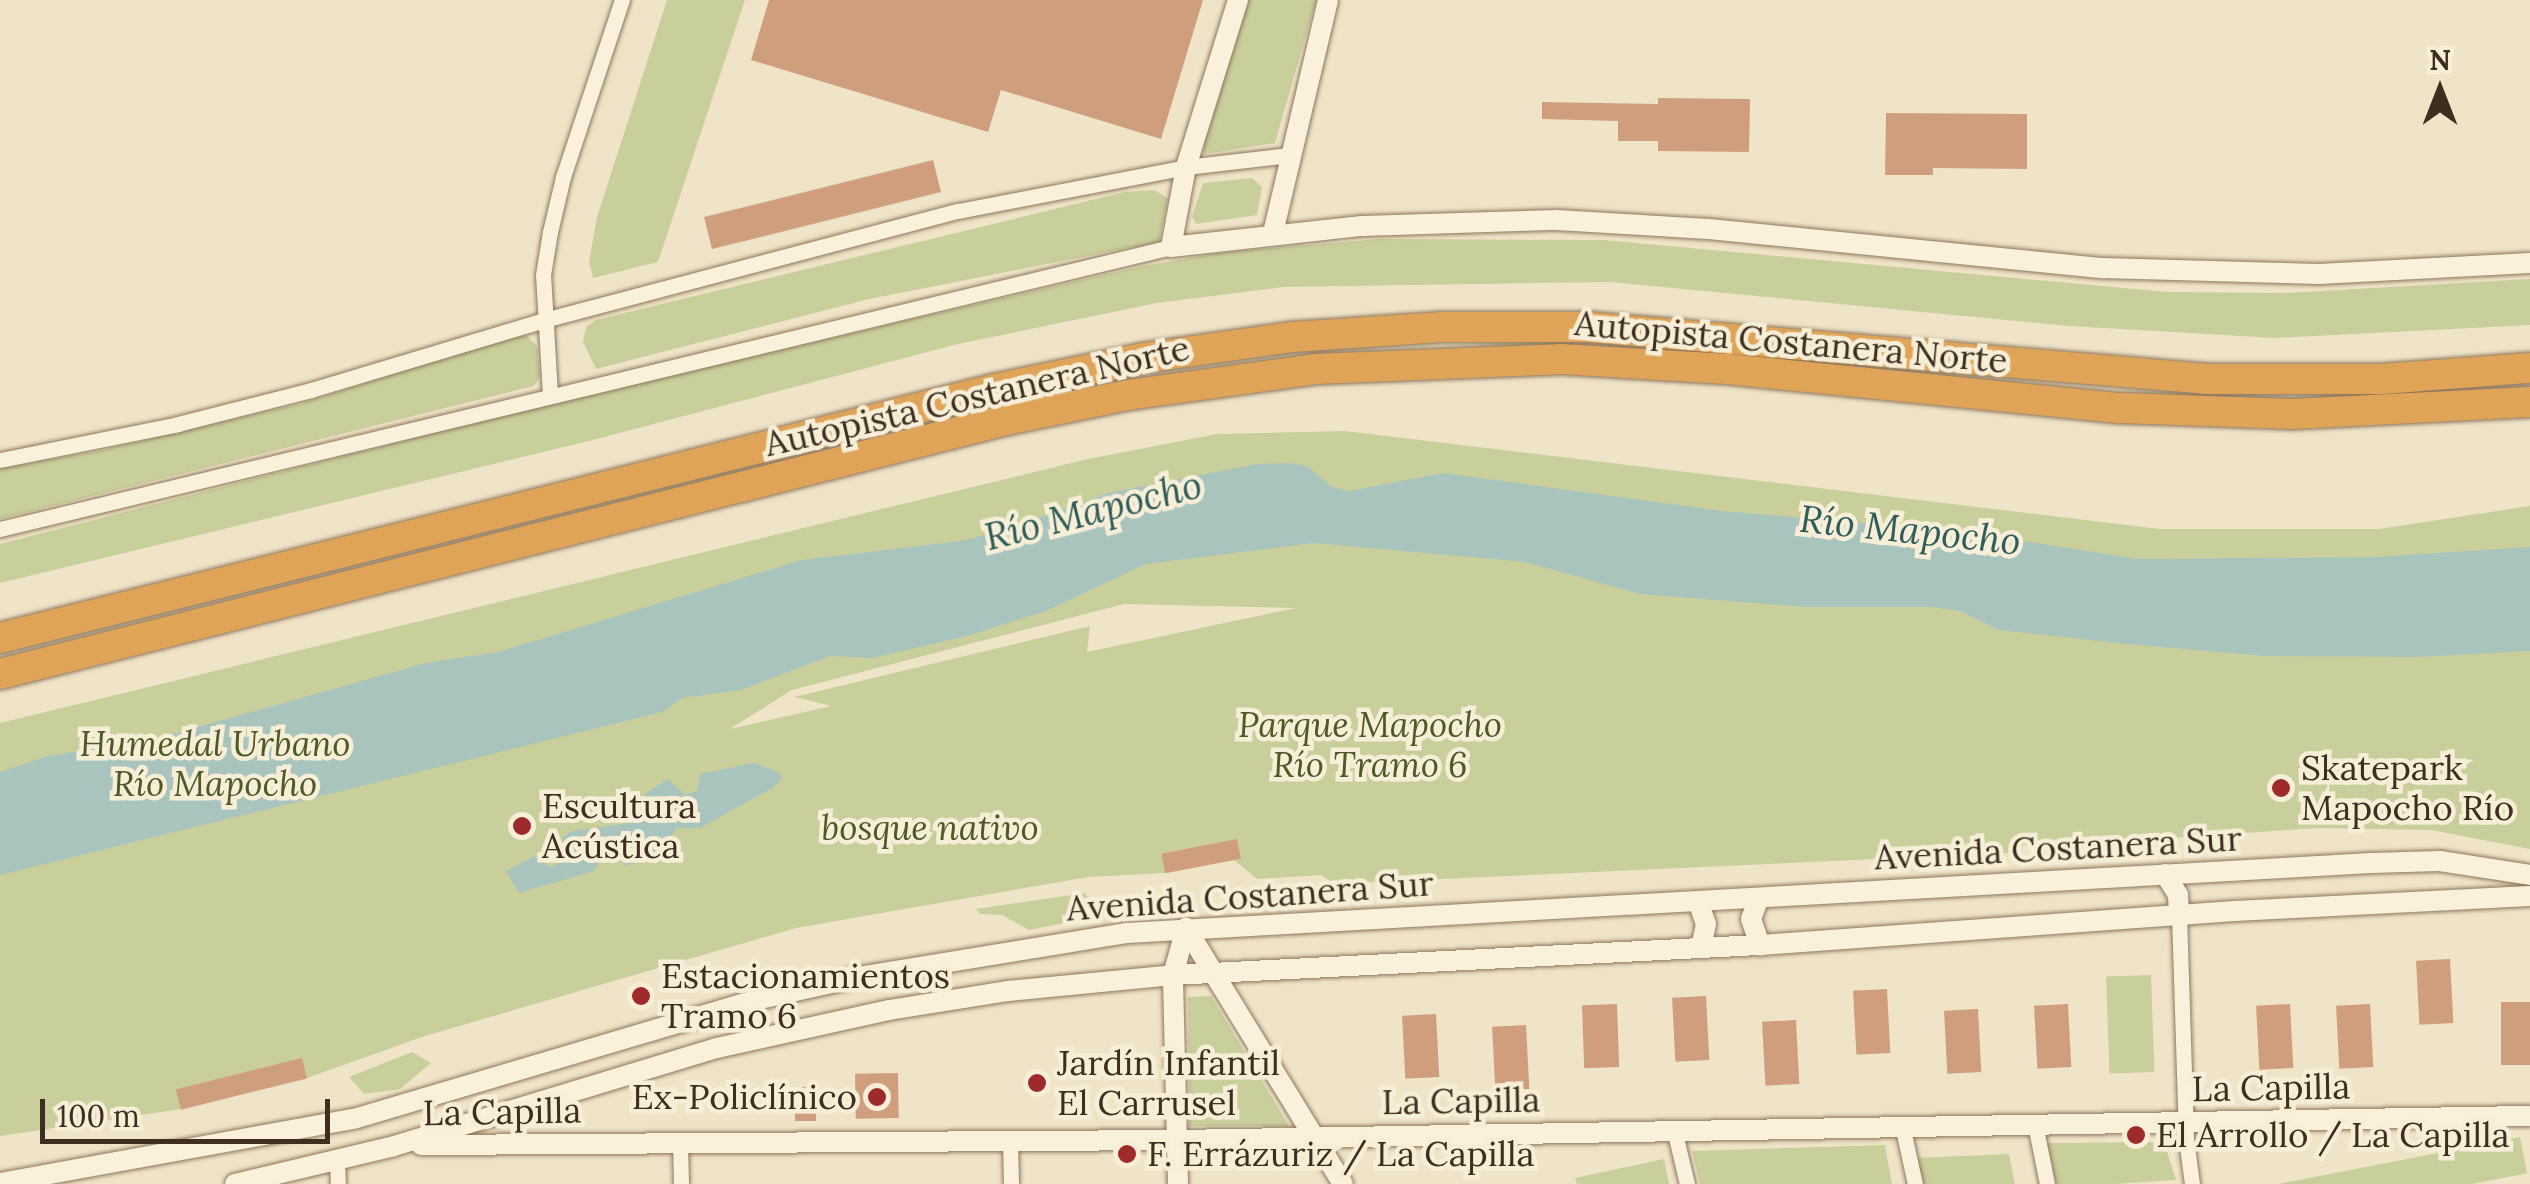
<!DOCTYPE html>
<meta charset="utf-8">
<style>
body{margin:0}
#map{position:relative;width:2530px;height:1184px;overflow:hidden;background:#f0e4c8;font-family:Lora,serif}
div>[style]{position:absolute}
.green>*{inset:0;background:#c9cf9b;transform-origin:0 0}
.water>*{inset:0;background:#a9c4bc}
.building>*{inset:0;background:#cf9f7d;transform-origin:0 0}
.roads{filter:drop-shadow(0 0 2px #8d765c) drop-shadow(0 0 2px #8d765c)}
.minor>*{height:15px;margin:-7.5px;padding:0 7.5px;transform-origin:7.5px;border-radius:7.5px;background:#faf1dc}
.tertiary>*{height:20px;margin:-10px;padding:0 10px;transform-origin:10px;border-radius:10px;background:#faf1dc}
.motorway>*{height:30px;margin:-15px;padding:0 15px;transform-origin:15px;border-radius:15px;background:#e0a458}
.dots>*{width:28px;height:28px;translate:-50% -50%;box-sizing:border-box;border:5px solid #f7eed8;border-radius:50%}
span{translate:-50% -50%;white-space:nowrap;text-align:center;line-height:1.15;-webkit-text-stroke:9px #f7eed8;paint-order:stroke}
.street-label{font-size:35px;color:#3d2e20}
.park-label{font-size:35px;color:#4d5a26;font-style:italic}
.poi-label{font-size:35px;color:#3d2e20}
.left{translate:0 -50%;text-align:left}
.right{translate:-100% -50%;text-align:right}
.water-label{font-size:38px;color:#2f5d5a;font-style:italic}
.north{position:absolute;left:2390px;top:40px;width:100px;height:100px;-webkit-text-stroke:8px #f7eed8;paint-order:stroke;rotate:0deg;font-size:28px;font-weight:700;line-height:40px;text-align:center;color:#3d2e20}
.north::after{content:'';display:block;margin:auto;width:35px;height:45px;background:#3d2e20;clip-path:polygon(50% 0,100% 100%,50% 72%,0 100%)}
.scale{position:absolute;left:40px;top:1099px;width:290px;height:45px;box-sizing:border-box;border:5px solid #3d2e20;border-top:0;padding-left:12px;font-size:30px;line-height:35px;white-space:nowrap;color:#3d2e20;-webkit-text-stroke:8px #f7eed8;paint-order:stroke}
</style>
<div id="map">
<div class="green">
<div style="clip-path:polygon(667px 0,745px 0,658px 262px,593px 278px,589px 262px,597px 217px)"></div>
<div style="clip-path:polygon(1248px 0,1316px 0,1275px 143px,1204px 154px,1203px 139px)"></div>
<div style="clip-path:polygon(1252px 178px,1262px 187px,1257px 215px,1196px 224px,1192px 217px,1203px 183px)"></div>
<div style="clip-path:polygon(1155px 190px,1168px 199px,1159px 242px,869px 299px,596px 369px,583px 342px,586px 327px,596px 320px,1125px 192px)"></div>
<div style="clip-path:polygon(1380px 239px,1604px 240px,2167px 292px,2284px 293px,2530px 279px,2530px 325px,2275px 338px,2069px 326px,1610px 282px,1283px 287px,1157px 303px,958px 344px,589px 441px,0 583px,0 544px,574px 397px,1138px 267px,1225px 252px)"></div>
<div style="clip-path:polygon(514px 336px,527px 336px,537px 346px,540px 377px,534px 386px,0 519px,0 468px,98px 451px,303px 403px)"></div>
<div style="clip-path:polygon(evenodd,1345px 431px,2160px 529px,2379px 529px,2530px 506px,2530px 849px,2431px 830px,2319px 828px,2129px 841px,2112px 836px,2032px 841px,2008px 853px,1334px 884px,1321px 875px,1257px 879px,1234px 860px,1165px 873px,1088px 877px,796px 928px,425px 1036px,307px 1078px,181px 1109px,0 1136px,0 723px,1088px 459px,1217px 434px,1345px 431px,1124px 604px,1296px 608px,1087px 652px,1090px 626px,794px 697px,831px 706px,730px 729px,792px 690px,1124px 604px)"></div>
<div style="clip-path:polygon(1085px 893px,1101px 916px,1029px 930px,1002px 915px,980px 914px,976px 909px)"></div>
<div style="left:2151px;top:975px;width:97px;height:45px;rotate:88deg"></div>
<div style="clip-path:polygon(1211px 996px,1289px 1126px,1189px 1126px,1188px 997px)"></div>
<div style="clip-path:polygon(412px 1052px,431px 1063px,400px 1089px,364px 1094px,349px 1077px)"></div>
<div style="left:2520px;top:1137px;width:37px;height:318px;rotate:79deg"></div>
<div style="clip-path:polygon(2164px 1142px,2176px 1180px,2115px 1184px,2056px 1184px,2047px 1143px)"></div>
<div style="clip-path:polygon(1885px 1145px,1892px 1184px,1700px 1184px,1692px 1151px)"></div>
<div style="clip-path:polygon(2009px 1154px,2015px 1184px,1920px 1184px,1915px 1158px)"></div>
<div style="clip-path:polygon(1664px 1159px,1669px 1184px,1577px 1184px,1575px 1178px)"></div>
</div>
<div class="water">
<div style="clip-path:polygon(1289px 463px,1307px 466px,1332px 487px,1349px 491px,1443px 473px,1722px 511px,1966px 532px,2138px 559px,2375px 557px,2530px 547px,2530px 651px,2417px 657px,2265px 656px,2127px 644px,1999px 630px,1960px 611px,1932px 607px,1806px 607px,1639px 594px,1526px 562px,1314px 543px,1146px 564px,1046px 611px,963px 637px,872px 658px,830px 656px,741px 690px,682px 698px,662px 712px,0 875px,0 772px,48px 756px,159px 738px,426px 663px,498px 652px,802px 560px,961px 541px,1002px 531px,1109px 493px,1257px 464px)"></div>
<div style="clip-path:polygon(754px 763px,779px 772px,782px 778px,771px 789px,700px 828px,677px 828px,656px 855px,626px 866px,615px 847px,604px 851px,594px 871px,519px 893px,506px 871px,534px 856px,549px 867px,567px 861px,562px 838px,572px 831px,636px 822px,644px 815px,645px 794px,668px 779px,685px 795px,697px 791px,700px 774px)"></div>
</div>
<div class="building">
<div style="clip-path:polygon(769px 0,1203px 0,1161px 139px,1001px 90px,988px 132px,751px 60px)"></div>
<div style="clip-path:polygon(1658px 98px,1750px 99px,1749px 152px,1658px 151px,1658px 141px,1618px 141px,1618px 121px,1542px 119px,1542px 102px,1658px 104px)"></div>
<div style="clip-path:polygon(1886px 113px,2027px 114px,2027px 169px,1933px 168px,1933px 175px,1885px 175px)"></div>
<div style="left:933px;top:160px;width:33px;height:236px;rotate:76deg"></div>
<div style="left:1237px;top:839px;width:20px;height:77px;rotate:79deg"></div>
<div style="left:2450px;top:959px;width:64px;height:34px;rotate:87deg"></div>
<div style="left:1887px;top:989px;width:64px;height:34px;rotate:87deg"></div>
<div style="left:1706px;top:996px;width:64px;height:34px;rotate:87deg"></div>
<div style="left:2530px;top:1002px;width:63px;height:29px;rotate:90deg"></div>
<div style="left:1617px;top:1004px;width:63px;height:35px;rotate:88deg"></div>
<div style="left:2068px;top:1004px;width:63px;height:34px;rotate:87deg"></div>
<div style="left:2290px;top:1004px;width:64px;height:34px;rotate:87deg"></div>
<div style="left:2370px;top:1004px;width:63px;height:34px;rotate:87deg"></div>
<div style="left:1978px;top:1009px;width:63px;height:34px;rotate:87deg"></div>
<div style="left:1436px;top:1014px;width:63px;height:34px;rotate:87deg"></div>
<div style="left:1796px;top:1020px;width:64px;height:34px;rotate:87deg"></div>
<div style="left:1526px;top:1025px;width:64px;height:34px;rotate:87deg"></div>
<div style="left:302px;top:1058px;width:21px;height:130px;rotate:76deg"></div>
<div style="left:898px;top:1073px;width:45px;height:43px;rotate:89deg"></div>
<div style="left:795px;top:1087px;width:21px;height:34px"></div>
</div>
<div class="roads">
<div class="minor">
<div style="left:550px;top:395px;width:120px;rotate:-93.3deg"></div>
<div style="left:543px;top:275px;width:44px;rotate:-80.8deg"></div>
<div style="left:550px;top:232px;width:57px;rotate:-76.7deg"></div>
<div style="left:563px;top:177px;width:187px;rotate:-71.6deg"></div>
<div style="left:0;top:460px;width:182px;rotate:-11.4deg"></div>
<div style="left:178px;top:424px;width:137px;rotate:-14.3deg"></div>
<div style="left:311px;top:390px;width:243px;rotate:-16.7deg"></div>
<div style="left:544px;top:320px;width:428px;rotate:-14.8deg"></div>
<div style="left:958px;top:211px;width:232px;rotate:-10.9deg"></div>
<div style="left:1186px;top:167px;width:104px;rotate:-6.6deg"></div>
<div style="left:0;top:529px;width:1204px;rotate:-13.54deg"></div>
<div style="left:2179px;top:914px;width:225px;rotate:88.2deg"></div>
<div style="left:2186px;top:1139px;width:45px;rotate:82.4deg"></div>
<div style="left:2035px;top:1124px;width:61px;rotate:78.7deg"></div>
<div style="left:1902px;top:1125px;width:60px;rotate:77.6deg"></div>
<div style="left:1674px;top:1129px;width:57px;rotate:76.7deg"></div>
<div style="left:1010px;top:1140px;width:44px;rotate:88.7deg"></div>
<div style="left:680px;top:1143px;width:41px;rotate:88.6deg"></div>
<div style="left:337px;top:1159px;width:25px;rotate:88deg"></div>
</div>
<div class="tertiary">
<div style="left:1238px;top:0;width:175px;rotate:107.3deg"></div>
<div style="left:1186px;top:167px;width:81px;rotate:100.6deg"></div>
<div style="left:1171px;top:247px;width:192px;rotate:-6.3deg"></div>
<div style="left:1362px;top:226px;width:195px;rotate:-1.8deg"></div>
<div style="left:1557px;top:220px;width:152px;rotate:3.4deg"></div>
<div style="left:1709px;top:229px;width:396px;rotate:5.7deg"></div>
<div style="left:2103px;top:268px;width:216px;rotate:1.6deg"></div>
<div style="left:2319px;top:274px;width:211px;rotate:-3deg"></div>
<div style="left:1273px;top:233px;width:239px;rotate:-76.7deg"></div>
<div style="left:2165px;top:874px;width:25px;rotate:58deg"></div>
<div style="left:2178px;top:895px;width:19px;rotate:87deg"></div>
<div style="left:1759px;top:898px;width:22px;rotate:111deg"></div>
<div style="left:1751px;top:919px;width:28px;rotate:71deg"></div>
<div style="left:1698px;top:901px;width:24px;rotate:71deg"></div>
<div style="left:1706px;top:924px;width:24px;rotate:102deg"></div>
<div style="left:1186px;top:928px;width:300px;rotate:58.5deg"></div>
<div style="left:421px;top:1145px;width:757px;rotate:-0.38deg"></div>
<div style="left:1178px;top:1140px;width:1352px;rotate:-1.02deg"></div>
<div style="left:0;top:1183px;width:363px;rotate:-10.3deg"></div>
<div style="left:357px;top:1118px;width:415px;rotate:-16.5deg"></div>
<div style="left:755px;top:1000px;width:106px;rotate:-12.6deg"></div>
<div style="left:858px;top:977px;width:273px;rotate:-9.3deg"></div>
<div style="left:1127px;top:933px;width:1246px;rotate:-3.22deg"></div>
<div style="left:2371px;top:863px;width:69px;rotate:-1.7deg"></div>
<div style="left:2440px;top:861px;width:91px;rotate:8.8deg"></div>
<div style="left:235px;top:1184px;width:163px;rotate:-13.4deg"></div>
<div style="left:394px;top:1146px;width:338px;rotate:-16.9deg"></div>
<div style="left:717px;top:1048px;width:176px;rotate:-12.5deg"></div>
<div style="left:889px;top:1010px;width:121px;rotate:-9.1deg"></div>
<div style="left:1008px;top:991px;width:166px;rotate:-5.5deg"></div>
<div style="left:1173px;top:975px;width:588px;rotate:-2.93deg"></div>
<div style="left:1760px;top:945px;width:476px;rotate:-4.1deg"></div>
<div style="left:2235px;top:911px;width:295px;rotate:-2.9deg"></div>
<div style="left:1178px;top:1184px;width:209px;rotate:-91.4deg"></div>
<div style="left:1173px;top:975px;width:49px;rotate:-74.5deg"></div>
</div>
<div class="motorway">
<div style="left:0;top:638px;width:1026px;rotate:-14.05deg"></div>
<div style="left:995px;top:389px;width:151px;rotate:-11.8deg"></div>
<div style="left:1143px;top:358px;width:150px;rotate:-8deg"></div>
<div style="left:1292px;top:337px;width:149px;rotate:-3.8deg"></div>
<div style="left:1441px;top:327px;width:147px"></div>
<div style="left:1588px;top:327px;width:622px;rotate:4.79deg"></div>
<div style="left:2208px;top:379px;width:174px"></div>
<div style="left:2382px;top:379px;width:148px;rotate:-4.3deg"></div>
<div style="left:0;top:674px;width:1038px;rotate:-14.17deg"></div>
<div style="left:1006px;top:420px;width:125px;rotate:-11.6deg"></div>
<div style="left:1128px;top:395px;width:189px;rotate:-7.9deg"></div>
<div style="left:1315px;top:369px;width:245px;rotate:-2.3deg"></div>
<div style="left:1560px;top:359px;width:167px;rotate:3.4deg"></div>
<div style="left:1727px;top:369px;width:394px;rotate:5.7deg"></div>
<div style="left:2119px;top:408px;width:174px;rotate:2deg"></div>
<div style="left:2293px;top:414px;width:237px;rotate:-2.9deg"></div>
</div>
</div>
<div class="dots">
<div style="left:2281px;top:788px;background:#9e2a2b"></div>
<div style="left:522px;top:826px;background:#9e2a2b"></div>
<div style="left:641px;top:996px;background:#9e2a2b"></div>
<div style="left:1037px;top:1083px;background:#9e2a2b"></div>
<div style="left:877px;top:1097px;background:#9e2a2b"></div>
<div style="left:2136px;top:1135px;background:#9e2a2b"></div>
<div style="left:1127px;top:1154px;background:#9e2a2b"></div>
</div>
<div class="street-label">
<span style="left:1791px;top:342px;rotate:5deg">Autopista Costanera Norte</span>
<span style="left:977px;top:396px;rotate:-13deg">Autopista Costanera Norte</span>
<span style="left:2058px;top:848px;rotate:-3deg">Avenida Costanera Sur</span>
<span style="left:1250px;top:896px;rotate:-4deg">Avenida Costanera Sur</span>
<span style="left:2271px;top:1088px;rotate:-1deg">La Capilla</span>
<span style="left:1461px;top:1101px;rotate:-1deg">La Capilla</span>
<span style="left:502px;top:1112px;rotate:-1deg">La Capilla</span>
</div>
<div class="park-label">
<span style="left:1370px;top:745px">Parque Mapocho<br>Río Tramo 6</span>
<span style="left:215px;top:764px">Humedal Urbano<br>Río Mapocho</span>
<span style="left:930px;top:828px">bosque nativo</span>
</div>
<div class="poi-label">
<span class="left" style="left:2301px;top:788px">Skatepark<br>Mapocho Río</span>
<span class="left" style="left:542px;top:826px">Escultura<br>Acústica</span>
<span class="left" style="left:661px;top:996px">Estacionamientos<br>Tramo 6</span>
<span class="left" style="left:1057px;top:1083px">Jardín Infantil<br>El Carrusel</span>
<span class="right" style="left:857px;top:1097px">Ex-Policlínico</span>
<span class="left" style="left:2156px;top:1135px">El Arrollo / La Capilla</span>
<span class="left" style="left:1147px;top:1154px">F. Errázuriz / La Capilla</span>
</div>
<div class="water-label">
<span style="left:1093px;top:511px;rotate:-14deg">Río Mapocho</span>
<span style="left:1910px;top:530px;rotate:6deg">Río Mapocho</span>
</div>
<div class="north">N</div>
<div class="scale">100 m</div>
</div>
